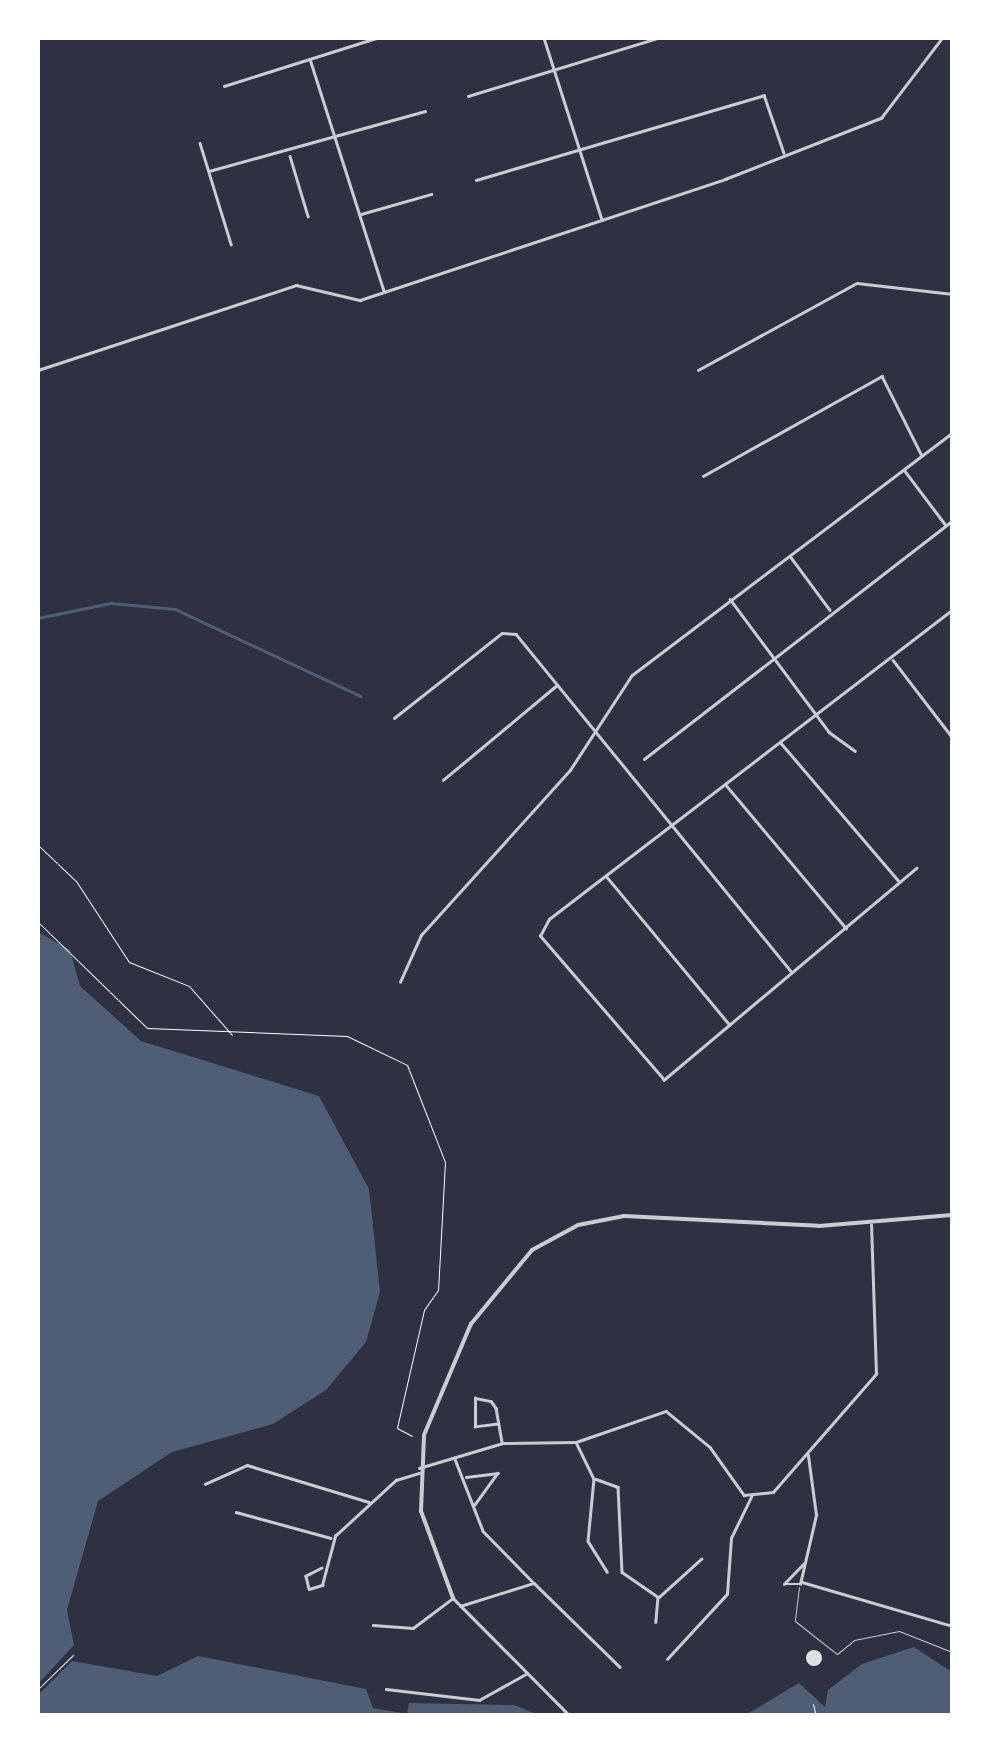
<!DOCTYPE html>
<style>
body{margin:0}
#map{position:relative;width:990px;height:1753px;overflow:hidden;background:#2d3142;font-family:Rubik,sans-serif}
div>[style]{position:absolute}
.water>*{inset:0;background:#4f5d75}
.stream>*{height:2.5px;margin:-1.25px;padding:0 1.25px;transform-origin:1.25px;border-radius:1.25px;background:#4f5d75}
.building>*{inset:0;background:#e0e0e3}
.round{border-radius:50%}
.path>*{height:1px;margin:-0.5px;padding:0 0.5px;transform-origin:0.5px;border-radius:0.5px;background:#fff}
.service>*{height:1px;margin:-0.5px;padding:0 0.5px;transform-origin:0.5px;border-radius:0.5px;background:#caccd0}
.minor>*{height:2.5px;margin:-1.25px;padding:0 1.25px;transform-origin:1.25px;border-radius:1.25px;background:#caccd0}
.tertiary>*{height:4px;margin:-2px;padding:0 2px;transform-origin:2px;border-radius:2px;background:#caccd0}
span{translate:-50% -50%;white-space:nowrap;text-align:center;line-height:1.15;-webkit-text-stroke:8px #fff;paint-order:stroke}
.frame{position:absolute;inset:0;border:40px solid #fff;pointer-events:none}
</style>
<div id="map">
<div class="water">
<div style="clip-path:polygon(38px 932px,70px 950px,80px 986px,141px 1041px,319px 1096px,369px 1189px,380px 1292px,366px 1342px,326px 1390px,273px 1424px,172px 1452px,98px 1501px,67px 1610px,74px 1645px,38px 1684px)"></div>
<div style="clip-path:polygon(914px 1647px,952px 1672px,952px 1715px,744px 1716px,799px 1683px,825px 1707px,828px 1690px,862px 1664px)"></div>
<div style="clip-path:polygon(198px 1656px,366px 1689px,373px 1708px,407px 1714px,409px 1703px,514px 1705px,539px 1715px,38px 1715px,38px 1695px,72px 1661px,157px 1676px)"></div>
</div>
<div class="stream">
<div style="left:38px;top:618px;width:75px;rotate:-11.6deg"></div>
<div style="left:111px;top:603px;width:64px;rotate:5.4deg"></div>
<div style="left:175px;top:609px;width:205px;rotate:25.1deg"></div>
</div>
<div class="building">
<div class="round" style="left:806px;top:1650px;width:16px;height:16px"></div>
</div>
<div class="path">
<div style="left:38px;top:845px;width:52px;rotate:43.5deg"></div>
<div style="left:76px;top:881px;width:97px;rotate:56.8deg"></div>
<div style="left:129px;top:962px;width:65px;rotate:21.8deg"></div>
<div style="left:189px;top:986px;width:65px;rotate:48.7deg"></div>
<div style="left:38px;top:922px;width:152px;rotate:44.2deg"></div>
<div style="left:147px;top:1028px;width:200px;rotate:2.3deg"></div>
<div style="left:347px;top:1036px;width:67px;rotate:25.8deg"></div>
<div style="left:407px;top:1065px;width:104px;rotate:68.6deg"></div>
<div style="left:445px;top:1162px;width:128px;rotate:93.1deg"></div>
<div style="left:438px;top:1290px;width:24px;rotate:125deg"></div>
<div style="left:424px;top:1310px;width:121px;rotate:102.9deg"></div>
<div style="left:397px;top:1428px;width:17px;rotate:28deg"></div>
<div style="left:38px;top:1689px;width:49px;rotate:-44.2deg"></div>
<div style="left:813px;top:1704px;width:12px;rotate:76deg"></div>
</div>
<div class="service">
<div style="left:799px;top:1587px;width:34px;rotate:97deg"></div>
<div style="left:795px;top:1621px;width:53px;rotate:38.2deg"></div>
<div style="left:837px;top:1654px;width:22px;rotate:-39deg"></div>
<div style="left:854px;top:1640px;width:46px;rotate:-11.3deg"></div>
<div style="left:899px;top:1631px;width:57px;rotate:21.6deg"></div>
</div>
<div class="minor">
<div style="left:544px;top:38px;width:191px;rotate:72.3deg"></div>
<div style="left:310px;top:59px;width:244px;rotate:72.3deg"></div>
<div style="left:224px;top:86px;width:159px;rotate:-17.5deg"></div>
<div style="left:468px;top:96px;width:199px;rotate:-17deg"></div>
<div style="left:200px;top:143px;width:106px;rotate:72.9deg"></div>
<div style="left:290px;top:156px;width:63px;rotate:73.3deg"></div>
<div style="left:209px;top:171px;width:224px;rotate:-15.5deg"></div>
<div style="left:476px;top:180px;width:300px;rotate:-16.4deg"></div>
<div style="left:764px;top:95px;width:61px;rotate:71deg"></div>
<div style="left:361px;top:214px;width:73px;rotate:-15.9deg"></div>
<div style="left:38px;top:370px;width:272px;rotate:-18.2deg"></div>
<div style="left:296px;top:285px;width:66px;rotate:13.2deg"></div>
<div style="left:360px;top:300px;width:385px;rotate:-18.3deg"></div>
<div style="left:725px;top:179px;width:168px;rotate:-21.4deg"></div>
<div style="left:881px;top:118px;width:101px;rotate:-52.7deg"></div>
<div style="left:698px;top:370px;width:181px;rotate:-28.7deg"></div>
<div style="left:857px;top:283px;width:96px;rotate:6.6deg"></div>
<div style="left:905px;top:471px;width:66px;rotate:53deg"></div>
<div style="left:703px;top:476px;width:205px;rotate:-29.2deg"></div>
<div style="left:882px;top:376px;width:87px;rotate:63.4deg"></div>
<div style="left:790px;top:556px;width:67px;rotate:53.5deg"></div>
<div style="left:730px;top:599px;width:166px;rotate:53.3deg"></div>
<div style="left:829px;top:732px;width:32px;rotate:36deg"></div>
<div style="left:893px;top:660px;width:97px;rotate:52.5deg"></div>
<div style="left:394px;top:718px;width:137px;rotate:-38.2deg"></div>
<div style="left:502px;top:633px;width:14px;rotate:4deg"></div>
<div style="left:516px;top:634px;width:435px;rotate:50.8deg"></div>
<div style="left:781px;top:743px;width:182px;rotate:49.5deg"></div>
<div style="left:644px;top:759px;width:389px;rotate:-37.7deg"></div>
<div style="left:443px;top:780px;width:147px;rotate:-39.8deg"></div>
<div style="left:726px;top:785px;width:187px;rotate:50deg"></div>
<div style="left:917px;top:868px;width:330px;rotate:140deg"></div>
<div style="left:664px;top:1080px;width:190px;rotate:-130.7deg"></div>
<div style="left:540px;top:936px;width:19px;rotate:-62deg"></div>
<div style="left:549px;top:919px;width:508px;rotate:-37.48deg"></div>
<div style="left:607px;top:877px;width:192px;rotate:50.3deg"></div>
<div style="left:400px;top:982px;width:51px;rotate:-65.9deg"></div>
<div style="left:421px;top:935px;width:222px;rotate:-47.9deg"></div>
<div style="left:570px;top:770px;width:113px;rotate:-56.9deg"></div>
<div style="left:632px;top:675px;width:401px;rotate:-37.1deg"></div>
<div style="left:498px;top:1424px;width:23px;rotate:173deg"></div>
<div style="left:475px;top:1427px;width:29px;rotate:-90deg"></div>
<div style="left:475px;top:1398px;width:16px;rotate:11deg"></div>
<div style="left:491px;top:1401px;width:9px;rotate:54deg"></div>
<div style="left:496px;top:1408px;width:35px;rotate:80deg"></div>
<div style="left:576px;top:1442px;width:95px;rotate:-19deg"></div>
<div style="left:666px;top:1411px;width:57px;rotate:39.3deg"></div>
<div style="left:710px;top:1447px;width:59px;rotate:54.7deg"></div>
<div style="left:744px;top:1495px;width:29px;rotate:-6deg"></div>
<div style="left:773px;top:1492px;width:157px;rotate:-48.9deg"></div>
<div style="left:876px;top:1374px;width:149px;rotate:-91.9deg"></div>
<div style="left:455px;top:1459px;width:77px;rotate:68.7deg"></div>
<div style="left:483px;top:1531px;width:73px;rotate:45.6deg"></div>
<div style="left:419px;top:1468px;width:88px;rotate:-16.6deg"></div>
<div style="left:503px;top:1443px;width:73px;rotate:-0.8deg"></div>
<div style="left:576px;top:1442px;width:41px;rotate:64.1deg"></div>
<div style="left:594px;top:1479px;width:62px;rotate:95.5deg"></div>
<div style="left:588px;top:1541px;width:36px;rotate:58deg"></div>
<div style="left:466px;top:1477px;width:32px;rotate:-7deg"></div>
<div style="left:498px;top:1473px;width:39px;rotate:126deg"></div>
<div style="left:596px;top:1479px;width:23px;rotate:20deg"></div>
<div style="left:618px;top:1487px;width:85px;rotate:87.3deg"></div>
<div style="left:622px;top:1572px;width:44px;rotate:34.8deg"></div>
<div style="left:658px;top:1597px;width:25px;rotate:95deg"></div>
<div style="left:205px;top:1484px;width:46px;rotate:-24.3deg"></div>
<div style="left:247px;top:1465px;width:127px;rotate:16.9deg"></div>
<div style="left:236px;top:1512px;width:98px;rotate:15.3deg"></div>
<div style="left:804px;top:1564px;width:28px;rotate:134deg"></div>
<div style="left:785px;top:1584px;width:15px"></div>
<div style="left:800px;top:1584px;width:71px;rotate:-76.9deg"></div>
<div style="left:816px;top:1515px;width:60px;rotate:-97.7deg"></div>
<div style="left:322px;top:1568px;width:18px;rotate:153deg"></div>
<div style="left:306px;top:1576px;width:13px;rotate:77deg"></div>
<div style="left:309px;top:1589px;width:14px;rotate:-17deg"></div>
<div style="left:322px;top:1585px;width:51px;rotate:-75.1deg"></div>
<div style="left:335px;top:1536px;width:83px;rotate:-42.6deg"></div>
<div style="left:396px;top:1480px;width:24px;rotate:-17deg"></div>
<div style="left:802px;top:1582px;width:156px;rotate:16.3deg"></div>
<div style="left:659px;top:1597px;width:57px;rotate:-42.1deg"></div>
<div style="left:460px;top:1606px;width:77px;rotate:-17.3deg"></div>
<div style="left:534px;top:1583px;width:120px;rotate:44.3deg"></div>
<div style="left:373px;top:1625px;width:40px;rotate:4.3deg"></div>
<div style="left:413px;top:1628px;width:50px;rotate:-36.9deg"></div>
<div style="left:453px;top:1598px;width:166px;rotate:45.2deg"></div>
<div style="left:667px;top:1659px;width:88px;rotate:-47.3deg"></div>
<div style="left:727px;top:1594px;width:56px;rotate:-85.9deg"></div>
<div style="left:731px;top:1538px;width:46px;rotate:-64deg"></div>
<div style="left:386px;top:1689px;width:94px;rotate:6.7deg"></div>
<div style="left:479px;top:1700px;width:54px;rotate:-29deg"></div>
</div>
<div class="tertiary">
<div style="left:453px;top:1598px;width:93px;rotate:-110.2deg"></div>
<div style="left:421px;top:1511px;width:76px;rotate:-87.7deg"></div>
<div style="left:424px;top:1435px;width:121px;rotate:-67.1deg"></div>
<div style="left:471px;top:1324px;width:96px;rotate:-50.5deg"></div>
<div style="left:532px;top:1250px;width:52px;rotate:-28.5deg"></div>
<div style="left:578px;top:1225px;width:47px;rotate:-11.1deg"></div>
<div style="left:624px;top:1216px;width:195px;rotate:2.9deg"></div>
<div style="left:819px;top:1226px;width:133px;rotate:-4.7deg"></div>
</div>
<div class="frame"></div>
</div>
